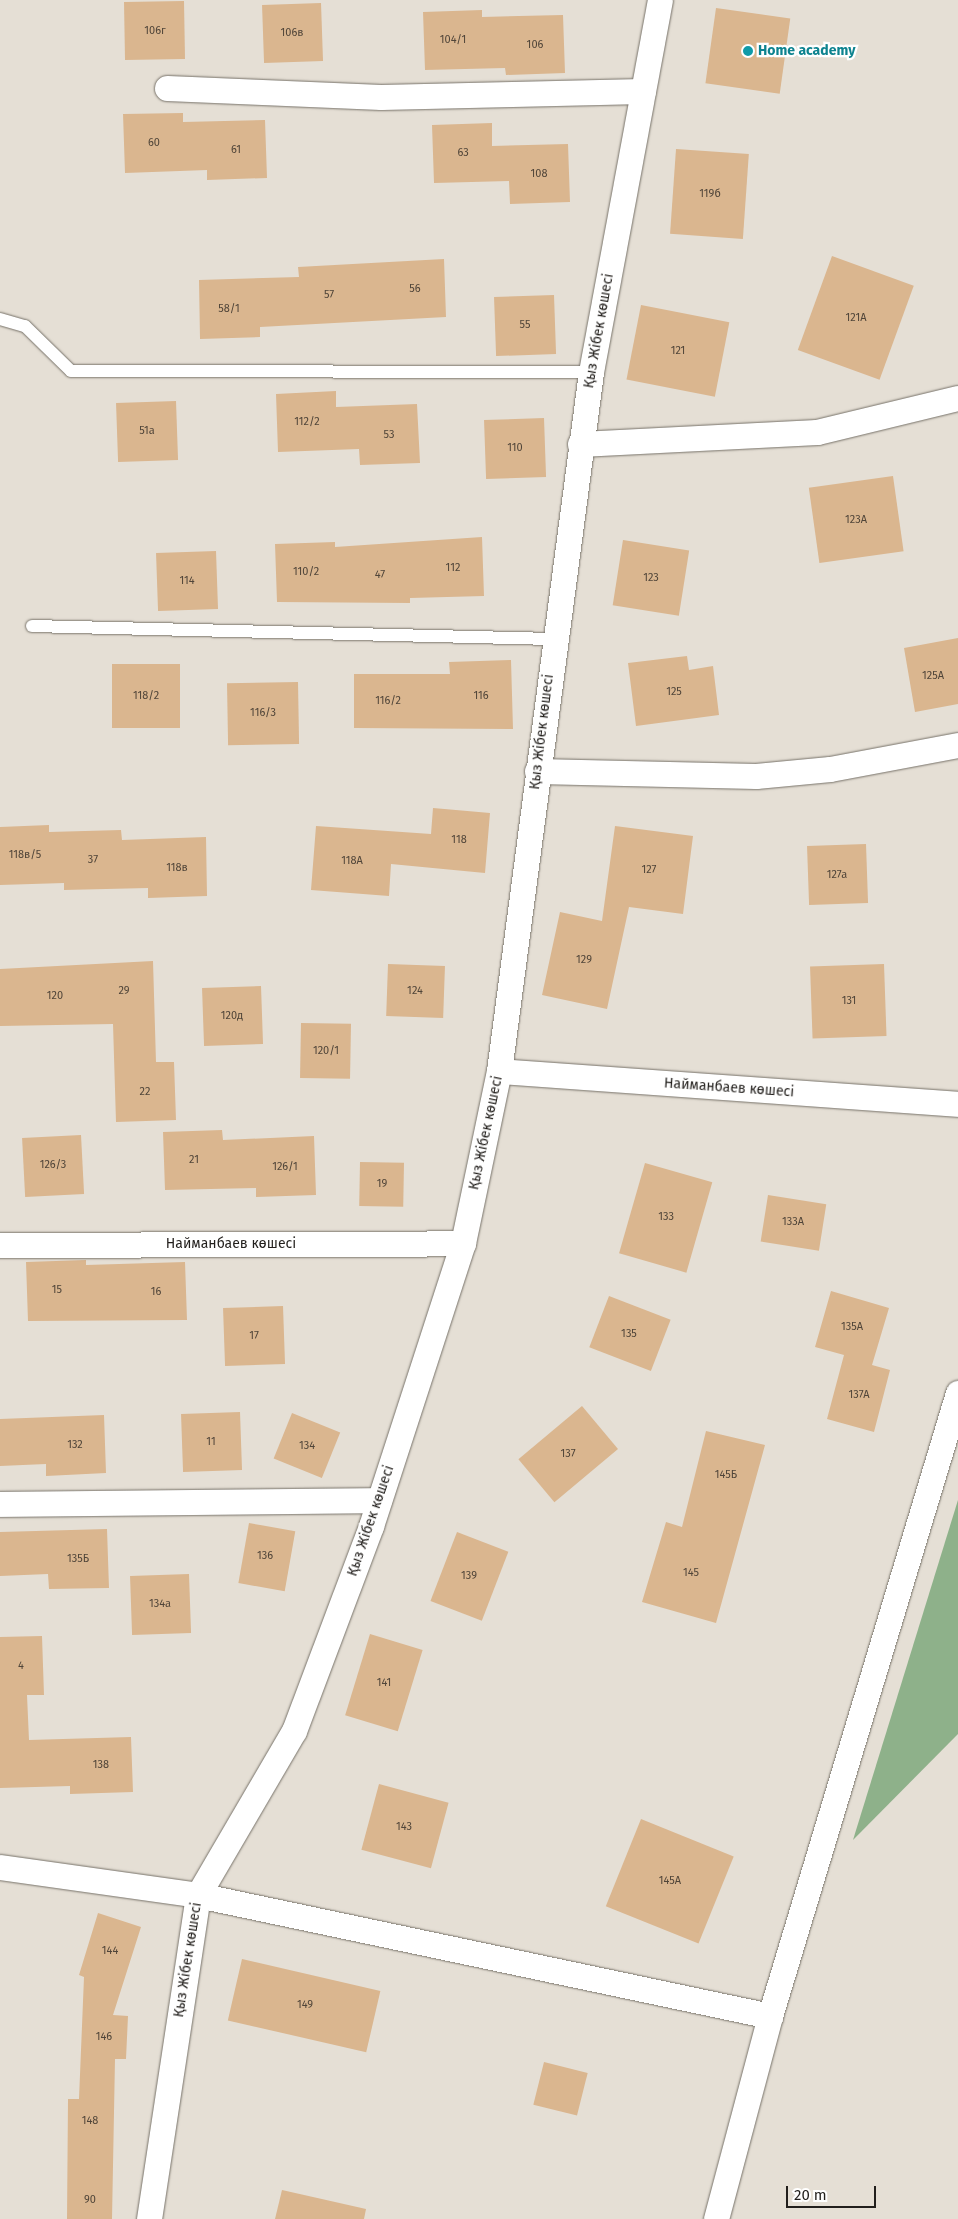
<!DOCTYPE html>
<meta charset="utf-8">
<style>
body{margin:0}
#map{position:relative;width:958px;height:2219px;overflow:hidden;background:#e5dfd5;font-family:"Fira Sans",sans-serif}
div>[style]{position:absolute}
.forest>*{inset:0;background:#8eb18a}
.building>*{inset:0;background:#dab68f;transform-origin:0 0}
.roads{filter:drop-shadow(0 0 1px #777269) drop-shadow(0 0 1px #777269)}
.lane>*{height:12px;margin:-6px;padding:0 6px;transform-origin:6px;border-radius:6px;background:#fff}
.street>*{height:25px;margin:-12.5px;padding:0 12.5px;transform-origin:12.5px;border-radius:12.5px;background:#fff}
.dots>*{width:14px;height:14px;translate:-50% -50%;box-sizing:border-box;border:2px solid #fff;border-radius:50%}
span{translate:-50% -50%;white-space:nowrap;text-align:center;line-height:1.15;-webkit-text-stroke:4.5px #fff;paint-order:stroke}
.number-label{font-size:11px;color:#504539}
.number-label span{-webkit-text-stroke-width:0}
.culture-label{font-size:14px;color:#0d838f;font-weight:700}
.left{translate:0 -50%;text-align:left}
.street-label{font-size:14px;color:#221f1c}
.scale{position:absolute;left:786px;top:2186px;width:90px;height:22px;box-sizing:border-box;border:2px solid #221f1c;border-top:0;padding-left:6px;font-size:15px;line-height:18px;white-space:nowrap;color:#221f1c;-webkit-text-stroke:4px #fff;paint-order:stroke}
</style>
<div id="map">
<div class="forest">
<div style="clip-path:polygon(958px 1500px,958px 1734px,853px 1840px)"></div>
</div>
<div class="building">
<div style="left:184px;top:1px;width:58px;height:60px;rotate:89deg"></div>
<div style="left:321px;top:3px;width:58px;height:59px;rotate:88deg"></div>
<div style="left:716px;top:8px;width:75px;height:76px;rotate:8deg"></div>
<div style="clip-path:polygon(482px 10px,482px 17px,563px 15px,565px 73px,506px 75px,505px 68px,425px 70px,423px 12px)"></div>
<div style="clip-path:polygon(183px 113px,183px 122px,265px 120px,267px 178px,207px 180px,207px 170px,125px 173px,123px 114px)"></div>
<div style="clip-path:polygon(492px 123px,492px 146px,568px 144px,570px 202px,510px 204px,509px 181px,434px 183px,432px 125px)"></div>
<div style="left:676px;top:149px;width:73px;height:85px;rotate:4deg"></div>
<div style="left:832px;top:256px;width:87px;height:100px;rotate:20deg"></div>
<div style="clip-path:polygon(444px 259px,446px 317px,260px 327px,260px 337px,200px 339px,199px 280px,299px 277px,298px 267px)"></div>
<div style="left:554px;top:295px;width:59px;height:60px;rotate:88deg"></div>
<div style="left:641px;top:305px;width:90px;height:76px;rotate:11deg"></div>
<div style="clip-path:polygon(336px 391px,336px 407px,417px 404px,420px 463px,360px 465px,359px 449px,278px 452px,276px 394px)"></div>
<div style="left:176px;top:401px;width:59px;height:60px;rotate:88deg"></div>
<div style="left:544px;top:418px;width:59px;height:60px;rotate:88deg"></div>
<div style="left:893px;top:476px;width:76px;height:85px;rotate:82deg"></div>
<div style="clip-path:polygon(482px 537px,484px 596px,410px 598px,410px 603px,277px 602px,275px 544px,335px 542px,335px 547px)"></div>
<div style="left:623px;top:540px;width:67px;height:66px;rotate:9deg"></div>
<div style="left:216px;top:551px;width:58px;height:60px;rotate:88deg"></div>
<div style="clip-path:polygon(958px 638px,958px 704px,915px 712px,904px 648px)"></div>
<div style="clip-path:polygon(687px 656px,689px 670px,713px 666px,719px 715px,636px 726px,628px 663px)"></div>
<div style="clip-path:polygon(511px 660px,513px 729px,354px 728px,354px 674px,450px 674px,449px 662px)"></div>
<div style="left:112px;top:664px;width:68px;height:64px"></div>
<div style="left:298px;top:682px;width:62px;height:71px;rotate:89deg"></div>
<div style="clip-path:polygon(433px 808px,490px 813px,485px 873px,391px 864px,389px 896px,311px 890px,316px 826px,431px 834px)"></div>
<div style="clip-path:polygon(49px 825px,49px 832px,121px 830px,122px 840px,206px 837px,207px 896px,148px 898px,148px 888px,64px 890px,64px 883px,0 885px,0 827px)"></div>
<div style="clip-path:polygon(615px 826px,693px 836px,683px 914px,629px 907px,607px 1009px,542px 995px,560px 912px,602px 921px)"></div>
<div style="left:866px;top:844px;width:59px;height:59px;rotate:88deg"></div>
<div style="clip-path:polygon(153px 961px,156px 1062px,174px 1062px,176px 1120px,116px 1122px,113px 1024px,0 1026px,0 969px)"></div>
<div style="left:388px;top:964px;width:57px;height:52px;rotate:2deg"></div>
<div style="left:884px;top:964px;width:72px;height:74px;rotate:88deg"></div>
<div style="left:261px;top:986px;width:58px;height:59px;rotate:88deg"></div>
<div style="left:301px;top:1023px;width:50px;height:55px;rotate:1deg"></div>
<div style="clip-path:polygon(222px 1130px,223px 1140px,314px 1136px,316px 1195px,256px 1197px,256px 1188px,165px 1190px,163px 1132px)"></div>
<div style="left:81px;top:1135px;width:59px;height:59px;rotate:87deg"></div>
<div style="left:360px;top:1162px;width:44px;height:44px;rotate:1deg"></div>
<div style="left:645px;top:1163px;width:70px;height:94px;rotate:16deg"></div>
<div style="left:768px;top:1195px;width:59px;height:47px;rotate:9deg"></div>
<div style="clip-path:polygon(86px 1260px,86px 1265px,185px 1262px,187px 1320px,28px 1321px,26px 1262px)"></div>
<div style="clip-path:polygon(831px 1291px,889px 1308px,872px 1365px,890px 1370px,874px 1432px,827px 1419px,844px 1355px,815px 1347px)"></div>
<div style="left:609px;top:1296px;width:66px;height:55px;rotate:21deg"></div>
<div style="left:283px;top:1306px;width:58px;height:60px;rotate:88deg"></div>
<div style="left:582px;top:1406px;width:56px;height:83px;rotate:50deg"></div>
<div style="left:240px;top:1412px;width:58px;height:59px;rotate:88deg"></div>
<div style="left:292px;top:1413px;width:52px;height:49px;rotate:22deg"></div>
<div style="clip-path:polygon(104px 1415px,106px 1473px,46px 1476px,46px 1464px,0 1466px,0 1419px)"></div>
<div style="clip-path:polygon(706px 1431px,765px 1445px,716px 1623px,642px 1602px,666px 1522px,682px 1527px)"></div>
<div style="left:249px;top:1523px;width:47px;height:61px;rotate:10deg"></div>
<div style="clip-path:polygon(107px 1529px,109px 1588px,49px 1589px,48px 1574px,0 1576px,0 1532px)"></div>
<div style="left:457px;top:1532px;width:55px;height:74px;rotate:21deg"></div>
<div style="left:189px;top:1574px;width:59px;height:59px;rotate:88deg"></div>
<div style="left:370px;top:1634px;width:55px;height:85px;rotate:17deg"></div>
<div style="clip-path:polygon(42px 1636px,44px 1695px,27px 1695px,29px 1740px,131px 1737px,133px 1792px,70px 1794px,70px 1786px,0 1788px,0 1637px)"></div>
<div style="left:379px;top:1784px;width:72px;height:68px;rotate:15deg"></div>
<div style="left:641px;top:1819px;width:100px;height:94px;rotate:22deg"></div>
<div style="clip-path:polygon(98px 1913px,141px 1927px,113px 2015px,128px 2016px,126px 2059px,115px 2059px,112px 2219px,67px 2219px,68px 2099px,79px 2099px,84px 1977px,79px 1975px)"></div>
<div style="left:242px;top:1959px;width:142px;height:63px;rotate:13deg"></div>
<div style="left:544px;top:2062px;width:45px;height:44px;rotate:14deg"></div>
<div style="clip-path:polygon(282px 2190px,366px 2209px,364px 2219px,275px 2219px)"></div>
</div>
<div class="roads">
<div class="lane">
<div style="left:0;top:319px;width:26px;rotate:16deg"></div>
<div style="left:25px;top:326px;width:64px;rotate:44.4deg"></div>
<div style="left:71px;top:371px;width:520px;rotate:0.11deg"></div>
<div style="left:32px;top:626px;width:522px;rotate:1.43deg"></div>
</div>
<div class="street">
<div style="left:167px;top:88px;width:214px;rotate:2.4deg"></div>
<div style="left:381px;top:97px;width:262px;rotate:-1.3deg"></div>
<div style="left:580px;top:444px;width:237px;rotate:-2.9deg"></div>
<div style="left:817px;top:432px;width:145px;rotate:-13.6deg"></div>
<div style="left:537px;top:771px;width:219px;rotate:1.3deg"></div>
<div style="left:756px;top:776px;width:74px;rotate:-5.4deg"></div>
<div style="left:830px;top:769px;width:130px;rotate:-10.6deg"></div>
<div style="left:499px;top:1071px;width:460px;rotate:4.1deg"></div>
<div style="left:0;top:1245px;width:463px;rotate:-0.2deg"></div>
<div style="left:0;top:1504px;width:379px;rotate:-0.6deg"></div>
<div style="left:0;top:1867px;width:200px;rotate:8deg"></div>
<div style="left:198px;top:1895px;width:585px;rotate:11.94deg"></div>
<div style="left:149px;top:2219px;width:328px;rotate:-81.4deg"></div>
<div style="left:198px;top:1895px;width:190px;rotate:-59.7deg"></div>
<div style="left:294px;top:1731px;width:219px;rotate:-69.4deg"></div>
<div style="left:371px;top:1526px;width:298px;rotate:-72deg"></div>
<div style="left:463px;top:1243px;width:176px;rotate:-78.2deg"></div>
<div style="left:499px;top:1071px;width:705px;rotate:-82.5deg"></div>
<div style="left:591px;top:372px;width:378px;rotate:-79.5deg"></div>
<div style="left:716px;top:2219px;width:210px;rotate:-75.1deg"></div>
<div style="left:770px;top:2016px;width:651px;rotate:-73.21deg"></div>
</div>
</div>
<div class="dots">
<div style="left:748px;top:51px;background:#0f9aa8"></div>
</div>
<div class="number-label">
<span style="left:155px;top:31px">106г</span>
<span style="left:292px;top:33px">106в</span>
<span style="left:453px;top:40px">104/1</span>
<span style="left:535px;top:45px">106</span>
<span style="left:154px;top:143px">60</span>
<span style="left:236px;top:150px">61</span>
<span style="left:463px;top:153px">63</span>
<span style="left:539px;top:174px">108</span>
<span style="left:710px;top:194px">119б</span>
<span style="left:415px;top:289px">56</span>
<span style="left:329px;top:295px">57</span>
<span style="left:229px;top:309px">58/1</span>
<span style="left:856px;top:318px">121А</span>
<span style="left:525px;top:325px">55</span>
<span style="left:678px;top:351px">121</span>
<span style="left:307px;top:422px">112/2</span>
<span style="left:147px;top:431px">51а</span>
<span style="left:389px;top:435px">53</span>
<span style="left:515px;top:448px">110</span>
<span style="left:856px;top:520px">123А</span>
<span style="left:453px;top:568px">112</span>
<span style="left:306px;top:572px">110/2</span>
<span style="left:380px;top:575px">47</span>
<span style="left:651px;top:578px">123</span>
<span style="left:187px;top:581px">114</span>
<span style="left:933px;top:676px">125А</span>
<span style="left:674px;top:692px">125</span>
<span style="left:146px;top:696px">118/2</span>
<span style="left:481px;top:696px">116</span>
<span style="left:388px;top:701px">116/2</span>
<span style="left:263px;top:713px">116/3</span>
<span style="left:459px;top:840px">118</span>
<span style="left:25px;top:855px">118в/5</span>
<span style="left:93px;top:860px">37</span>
<span style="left:352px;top:861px">118А</span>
<span style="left:177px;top:868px">118в</span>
<span style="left:649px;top:870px">127</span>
<span style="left:837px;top:875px">127а</span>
<span style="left:584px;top:960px">129</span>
<span style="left:124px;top:991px">29</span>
<span style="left:415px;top:991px">124</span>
<span style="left:55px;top:996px">120</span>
<span style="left:849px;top:1001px">131</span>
<span style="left:232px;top:1016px">120д</span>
<span style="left:326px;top:1051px">120/1</span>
<span style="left:145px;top:1092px">22</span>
<span style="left:194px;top:1160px">21</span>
<span style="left:53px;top:1165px">126/3</span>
<span style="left:285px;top:1167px">126/1</span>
<span style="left:382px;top:1184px">19</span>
<span style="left:666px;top:1217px">133</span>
<span style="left:793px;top:1222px">133А</span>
<span style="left:57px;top:1290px">15</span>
<span style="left:156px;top:1292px">16</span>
<span style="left:852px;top:1327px">135А</span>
<span style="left:629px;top:1334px">135</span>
<span style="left:254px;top:1336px">17</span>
<span style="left:859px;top:1395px">137А</span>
<span style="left:211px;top:1442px">11</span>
<span style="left:75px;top:1445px">132</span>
<span style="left:307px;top:1446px">134</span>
<span style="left:568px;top:1454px">137</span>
<span style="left:726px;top:1475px">145Б</span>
<span style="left:265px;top:1556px">136</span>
<span style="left:78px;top:1559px">135Б</span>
<span style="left:691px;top:1573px">145</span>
<span style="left:469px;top:1576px">139</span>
<span style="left:160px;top:1604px">134а</span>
<span style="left:21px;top:1666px">4</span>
<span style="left:384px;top:1683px">141</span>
<span style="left:101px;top:1765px">138</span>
<span style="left:404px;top:1827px">143</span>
<span style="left:670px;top:1881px">145А</span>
<span style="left:110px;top:1951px">144</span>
<span style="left:305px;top:2005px">149</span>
<span style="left:104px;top:2037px">146</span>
<span style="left:90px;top:2121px">148</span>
<span style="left:90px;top:2200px">90</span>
</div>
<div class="culture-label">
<span class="left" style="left:758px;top:51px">Home academy</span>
</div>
<div class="street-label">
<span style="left:599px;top:331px;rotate:-80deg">Қыз Жібек көшесі</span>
<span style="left:542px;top:732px;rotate:-83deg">Қыз Жібек көшесі</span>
<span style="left:729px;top:1088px;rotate:4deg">Найманбаев көшесі</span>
<span style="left:486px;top:1133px;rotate:-78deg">Қыз Жібек көшесі</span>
<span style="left:231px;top:1244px">Найманбаев көшесі</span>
<span style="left:371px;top:1521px;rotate:-71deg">Қыз Жібек көшесі</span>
<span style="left:188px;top:1960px;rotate:-81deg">Қыз Жібек көшесі</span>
</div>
<div class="scale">20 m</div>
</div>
